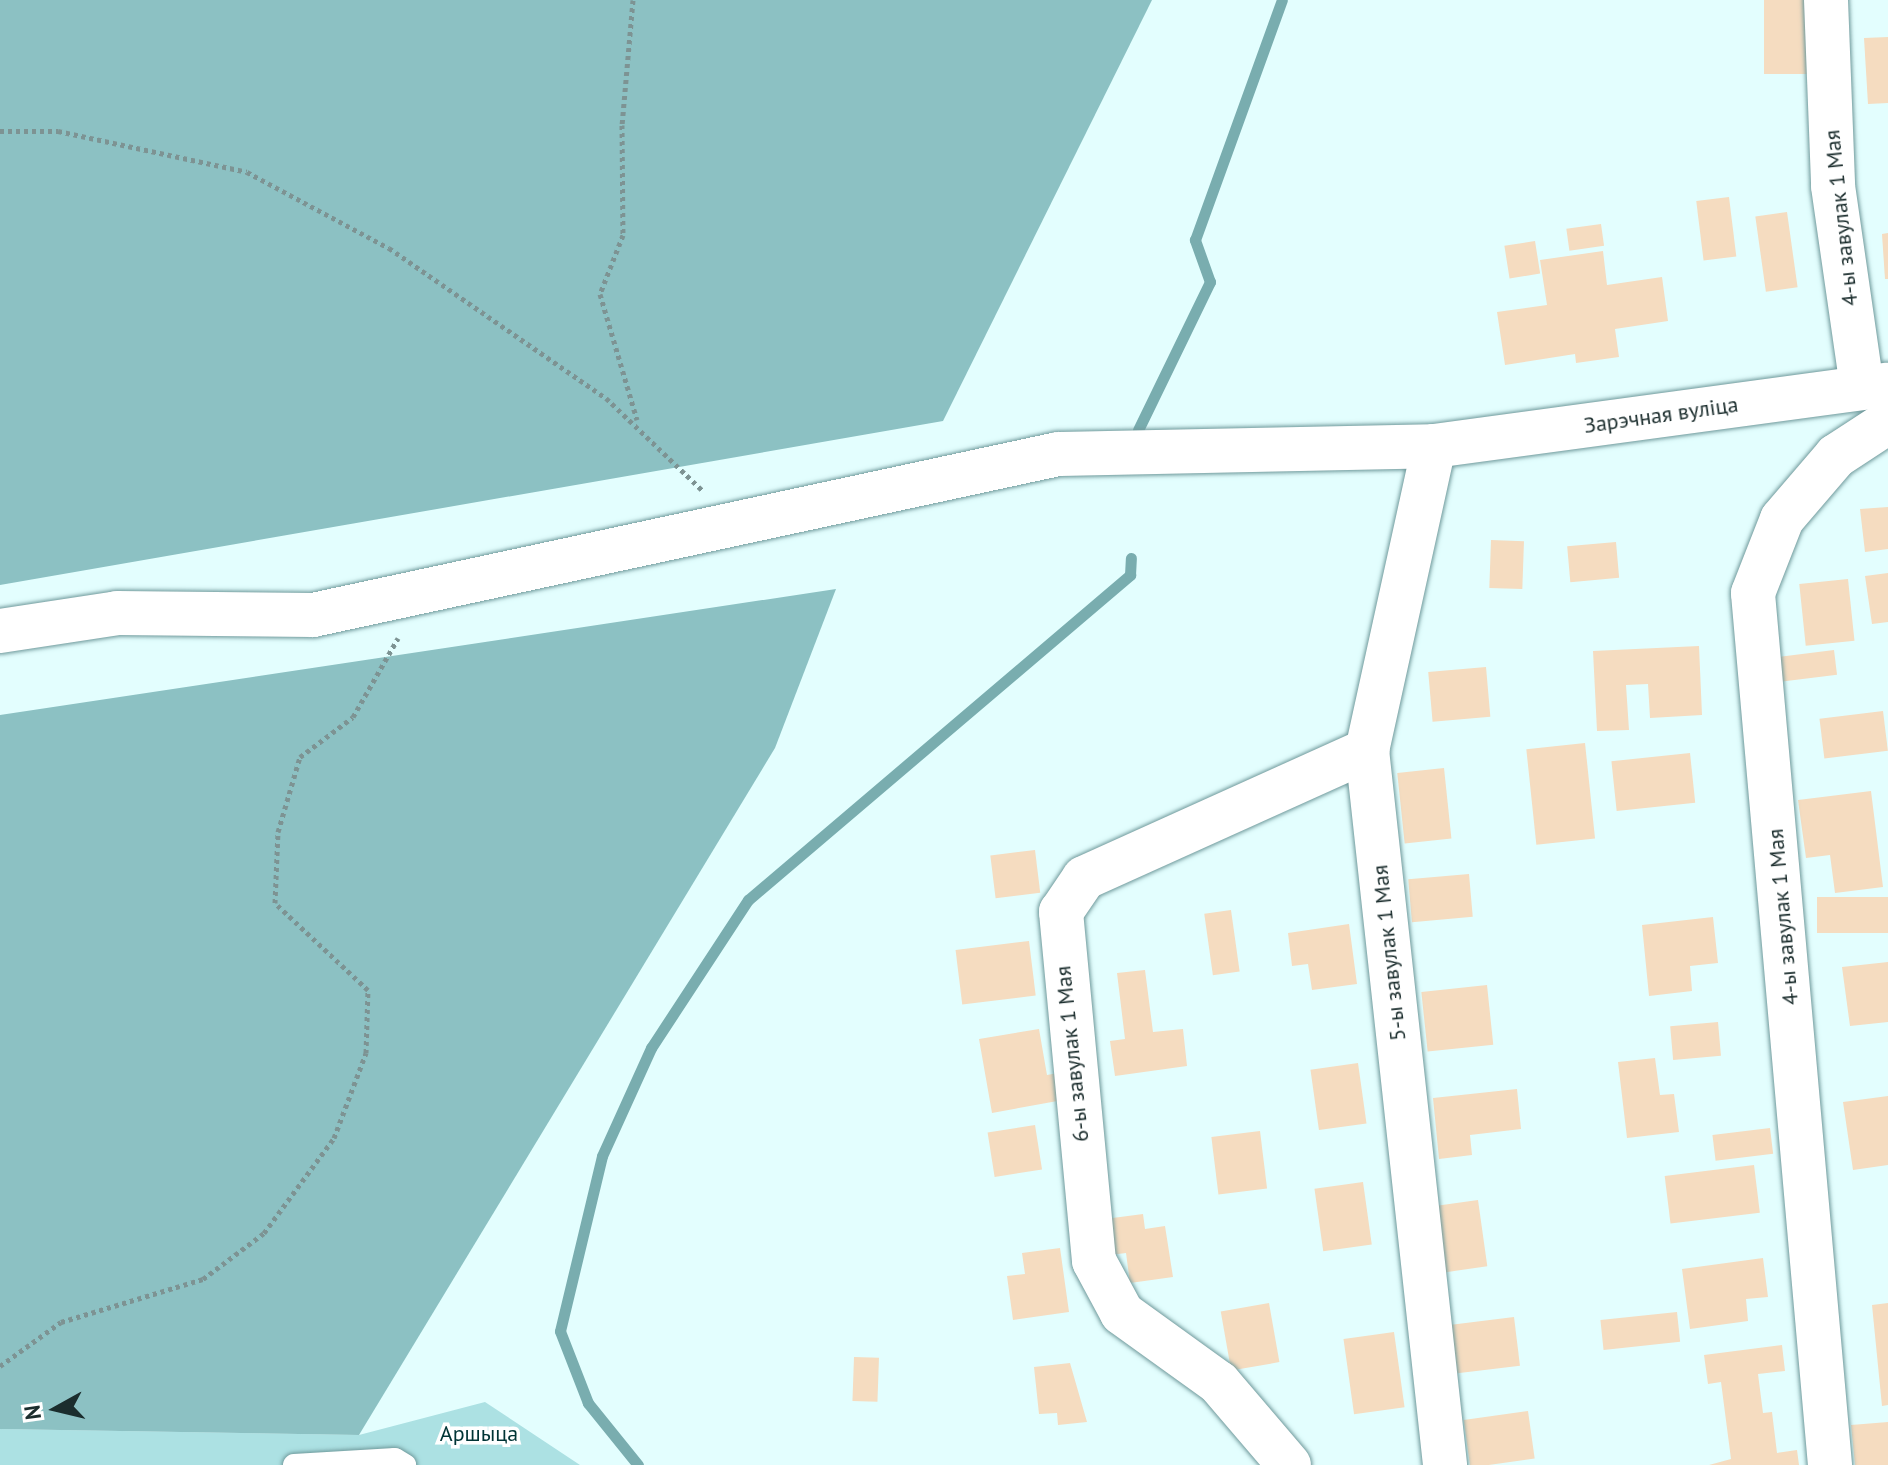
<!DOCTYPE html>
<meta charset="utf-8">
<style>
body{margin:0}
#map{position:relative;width:1888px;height:1465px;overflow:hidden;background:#e3fefe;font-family:"PT Sans",sans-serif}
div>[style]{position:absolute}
.green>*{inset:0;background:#ace1e3}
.forest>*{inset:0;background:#8cc1c3}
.stream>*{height:11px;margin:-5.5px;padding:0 5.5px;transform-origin:5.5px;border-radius:5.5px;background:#79adaf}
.building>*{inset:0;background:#f5dcc0;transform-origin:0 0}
.path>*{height:5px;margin-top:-2.5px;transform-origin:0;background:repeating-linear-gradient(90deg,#7d9393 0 4px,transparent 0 8px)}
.roads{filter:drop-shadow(0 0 2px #6f999b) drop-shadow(0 0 2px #6f999b)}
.service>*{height:22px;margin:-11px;padding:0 11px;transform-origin:11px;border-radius:11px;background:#fff}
.minor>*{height:44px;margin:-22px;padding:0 22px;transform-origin:22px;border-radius:22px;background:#fff}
.tertiary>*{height:44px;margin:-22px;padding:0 22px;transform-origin:22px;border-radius:22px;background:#fff}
span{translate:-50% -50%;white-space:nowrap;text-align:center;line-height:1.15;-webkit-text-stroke:7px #fff;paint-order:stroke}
.street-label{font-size:22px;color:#1b2d2d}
.park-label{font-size:22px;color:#003435}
.north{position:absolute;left:16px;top:1369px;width:80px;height:80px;-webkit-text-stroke:6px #fff;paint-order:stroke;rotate:262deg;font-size:22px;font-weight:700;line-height:32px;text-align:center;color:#1b2d2d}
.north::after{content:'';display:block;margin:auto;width:28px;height:36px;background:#1b2d2d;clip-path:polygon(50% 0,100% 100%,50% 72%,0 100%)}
</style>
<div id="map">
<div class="green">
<div style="clip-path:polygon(485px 1402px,580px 1465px,0 1465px,0 1429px,359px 1435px)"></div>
</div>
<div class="forest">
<div style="clip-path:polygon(0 0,1152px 0,943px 421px,0 585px)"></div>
<div style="clip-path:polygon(836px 589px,775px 748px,359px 1435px,0 1429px,0 715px)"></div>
</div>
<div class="stream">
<div style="left:1138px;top:430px;width:165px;rotate:-64.1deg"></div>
<div style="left:1210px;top:282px;width:45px;rotate:-109.7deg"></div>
<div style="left:1195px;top:240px;width:255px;rotate:-70.1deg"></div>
<div style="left:638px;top:1465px;width:80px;rotate:-128.9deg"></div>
<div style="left:588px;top:1403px;width:77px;rotate:-111.3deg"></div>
<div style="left:560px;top:1331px;width:180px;rotate:-76.5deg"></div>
<div style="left:602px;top:1156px;width:119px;rotate:-65.6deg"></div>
<div style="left:651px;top:1048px;width:177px;rotate:-56.8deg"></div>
<div style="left:748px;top:900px;width:502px;rotate:-40.39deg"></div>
<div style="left:1130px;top:575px;width:17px;rotate:-87deg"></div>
</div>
<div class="building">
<div style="left:1764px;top:0;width:44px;height:74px"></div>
<div style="clip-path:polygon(1888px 37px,1888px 103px,1868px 104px,1864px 38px)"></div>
<div style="left:1729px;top:197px;width:60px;height:33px;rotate:83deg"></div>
<div style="left:1787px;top:212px;width:76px;height:32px;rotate:82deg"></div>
<div style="left:1601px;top:224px;width:22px;height:35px;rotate:82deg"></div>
<div style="clip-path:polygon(1888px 233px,1888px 279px,1885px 279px,1882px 234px)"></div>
<div style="left:1535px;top:241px;width:33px;height:31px;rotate:81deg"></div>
<div style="clip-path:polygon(1603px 251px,1607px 285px,1662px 277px,1668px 321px,1615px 329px,1619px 357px,1576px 363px,1575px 354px,1505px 365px,1497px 312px,1547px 305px,1540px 260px)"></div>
<div style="clip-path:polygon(1888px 507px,1888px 549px,1865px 552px,1860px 509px)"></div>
<div style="left:1491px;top:540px;width:33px;height:48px;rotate:2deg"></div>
<div style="left:1616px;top:542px;width:36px;height:49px;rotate:85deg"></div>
<div style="clip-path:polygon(1888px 573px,1888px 622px,1872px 624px,1865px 576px)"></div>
<div style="left:1848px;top:579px;width:62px;height:49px;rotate:84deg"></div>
<div style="clip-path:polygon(1699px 646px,1702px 715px,1650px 718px,1648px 684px,1626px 685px,1629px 730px,1597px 731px,1593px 651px)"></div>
<div style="left:1834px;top:650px;width:25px;height:57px;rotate:83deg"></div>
<div style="left:1486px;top:667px;width:50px;height:58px;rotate:85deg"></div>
<div style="left:1883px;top:711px;width:40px;height:64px;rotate:83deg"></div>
<div style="left:1585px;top:743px;width:96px;height:59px;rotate:84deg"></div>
<div style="left:1690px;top:753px;width:50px;height:79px;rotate:84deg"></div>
<div style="left:1444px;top:768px;width:71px;height:47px;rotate:84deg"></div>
<div style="clip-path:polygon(1871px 791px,1883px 887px,1835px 893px,1830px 855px,1806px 858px,1798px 800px)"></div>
<div style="left:1035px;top:850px;width:43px;height:45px;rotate:83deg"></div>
<div style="left:1469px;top:874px;width:43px;height:61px;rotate:85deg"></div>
<div style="left:1888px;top:897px;width:36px;height:71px;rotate:90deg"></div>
<div style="left:1231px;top:910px;width:62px;height:27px;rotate:82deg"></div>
<div style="clip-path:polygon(1713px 917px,1718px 963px,1690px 966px,1692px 991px,1649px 996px,1642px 925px)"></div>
<div style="clip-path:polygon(1349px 924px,1357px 984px,1312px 990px,1308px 964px,1292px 966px,1288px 933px)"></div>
<div style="left:1029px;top:941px;width:55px;height:74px;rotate:83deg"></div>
<div style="clip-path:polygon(1888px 962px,1888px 1022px,1850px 1026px,1842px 967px)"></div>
<div style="clip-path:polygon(1145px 970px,1153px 1032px,1183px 1029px,1187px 1066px,1115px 1076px,1110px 1041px,1125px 1039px,1117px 973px)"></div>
<div style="left:1487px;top:985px;width:60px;height:66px;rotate:84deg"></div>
<div style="left:1718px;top:1022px;width:34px;height:48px;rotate:85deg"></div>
<div style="clip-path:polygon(1039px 1029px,1047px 1075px,1058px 1073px,1063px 1100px,992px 1113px,979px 1039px)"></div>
<div style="clip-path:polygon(1655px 1058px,1660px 1095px,1674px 1094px,1679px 1132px,1627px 1138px,1618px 1062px)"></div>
<div style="left:1358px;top:1063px;width:61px;height:48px;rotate:82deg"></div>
<div style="clip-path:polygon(1517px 1089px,1521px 1129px,1470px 1135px,1472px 1155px,1439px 1159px,1433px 1098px)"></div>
<div style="clip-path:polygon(1888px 1096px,1888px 1165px,1853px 1170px,1843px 1102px)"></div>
<div style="left:1035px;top:1125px;width:45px;height:48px;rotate:81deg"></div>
<div style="left:1770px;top:1128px;width:26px;height:58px;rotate:83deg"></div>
<div style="left:1260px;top:1131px;width:58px;height:49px;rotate:83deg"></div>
<div style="left:1754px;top:1165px;width:48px;height:90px;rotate:83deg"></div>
<div style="left:1363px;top:1182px;width:63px;height:49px;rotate:82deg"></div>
<div style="left:1478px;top:1200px;width:67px;height:47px;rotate:82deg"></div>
<div style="clip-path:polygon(1143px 1214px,1145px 1229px,1165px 1226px,1173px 1277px,1130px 1283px,1126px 1253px,1110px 1255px,1105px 1219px)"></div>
<div style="clip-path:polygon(1060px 1248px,1069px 1312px,1013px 1320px,1007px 1276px,1025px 1274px,1022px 1253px)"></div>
<div style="clip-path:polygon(1763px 1258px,1768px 1297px,1746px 1299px,1748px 1321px,1690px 1329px,1682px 1269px)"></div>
<div style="left:1269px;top:1303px;width:60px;height:49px;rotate:80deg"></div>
<div style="clip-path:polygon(1888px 1303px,1888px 1405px,1882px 1406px,1872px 1305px)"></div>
<div style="left:1677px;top:1312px;width:30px;height:77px;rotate:84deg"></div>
<div style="left:1514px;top:1317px;width:49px;height:63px;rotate:83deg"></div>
<div style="left:1394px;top:1332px;width:76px;height:51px;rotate:82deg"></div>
<div style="clip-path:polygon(1782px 1345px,1785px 1371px,1758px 1374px,1763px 1413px,1772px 1412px,1777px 1453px,1797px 1450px,1799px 1465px,1709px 1465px,1731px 1459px,1721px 1382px,1708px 1384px,1704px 1355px)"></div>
<div style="left:854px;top:1357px;width:25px;height:44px;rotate:2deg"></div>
<div style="clip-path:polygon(1070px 1363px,1087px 1422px,1058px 1425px,1057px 1413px,1039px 1414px,1034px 1367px)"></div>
<div style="left:1528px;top:1411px;width:48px;height:65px;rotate:82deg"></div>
<div style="clip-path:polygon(1888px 1422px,1888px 1465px,1855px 1465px,1851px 1425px)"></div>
</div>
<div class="path">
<div style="left:633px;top:0;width:125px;rotate:95deg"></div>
<div style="left:622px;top:125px;width:110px;rotate:89.5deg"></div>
<div style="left:623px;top:235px;width:63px;rotate:111.3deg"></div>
<div style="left:600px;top:294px;width:131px;rotate:73.6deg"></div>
<div style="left:0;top:131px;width:58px"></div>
<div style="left:58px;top:131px;width:193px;rotate:12.2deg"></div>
<div style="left:247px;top:172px;width:161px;rotate:28.2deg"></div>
<div style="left:389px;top:248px;width:264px;rotate:34.7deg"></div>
<div style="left:606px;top:398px;width:133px;rotate:43.8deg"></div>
<div style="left:0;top:1366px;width:75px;rotate:-35.8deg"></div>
<div style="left:61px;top:1322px;width:148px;rotate:-16.8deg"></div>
<div style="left:203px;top:1279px;width:76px;rotate:-37deg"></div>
<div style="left:264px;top:1233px;width:118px;rotate:-53.6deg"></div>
<div style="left:334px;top:1138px;width:91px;rotate:-69.4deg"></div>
<div style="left:366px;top:1053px;width:63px;rotate:-88.2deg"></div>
<div style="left:368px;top:990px;width:127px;rotate:-136.9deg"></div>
<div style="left:275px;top:903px;width:71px;rotate:-87.6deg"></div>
<div style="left:278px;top:832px;width:78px;rotate:-73.7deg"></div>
<div style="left:300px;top:757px;width:66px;rotate:-37deg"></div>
<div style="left:353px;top:717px;width:91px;rotate:-60.3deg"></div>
</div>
<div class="roads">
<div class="service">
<div style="left:294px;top:1465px;width:101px;rotate:-3.4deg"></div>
<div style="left:395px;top:1459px;width:12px;rotate:31deg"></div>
</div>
<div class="minor">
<div style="left:1826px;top:0;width:186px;rotate:87.8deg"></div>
<div style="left:1833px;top:186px;width:203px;rotate:81.8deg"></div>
<div style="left:0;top:631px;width:118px;rotate:-8.7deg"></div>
<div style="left:117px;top:613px;width:196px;rotate:0.6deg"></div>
<div style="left:313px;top:615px;width:762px;rotate:-12.19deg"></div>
<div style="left:1058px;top:454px;width:376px;rotate:-1.2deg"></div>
<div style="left:1434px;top:446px;width:311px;rotate:102.4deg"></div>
<div style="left:1367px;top:750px;width:719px;rotate:83.77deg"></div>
<div style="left:1289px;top:1465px;width:108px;rotate:-130.5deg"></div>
<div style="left:1219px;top:1383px;width:120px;rotate:-144.2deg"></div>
<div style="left:1122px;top:1313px;width:59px;rotate:-118.3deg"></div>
<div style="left:1094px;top:1261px;width:351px;rotate:-95.4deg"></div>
<div style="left:1061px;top:912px;width:41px;rotate:-55.9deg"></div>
<div style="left:1084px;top:878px;width:311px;rotate:-24.3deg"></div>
<div style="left:1830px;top:1465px;width:875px;rotate:-95.05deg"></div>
<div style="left:1753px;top:593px;width:79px;rotate:-68.6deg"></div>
<div style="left:1782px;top:519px;width:83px;rotate:-49.4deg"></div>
<div style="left:1836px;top:456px;width:62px;rotate:-33.2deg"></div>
</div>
<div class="tertiary">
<div style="left:1434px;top:446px;width:458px;rotate:-7.7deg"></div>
</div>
</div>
<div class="street-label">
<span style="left:1841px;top:218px;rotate:-96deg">4-ы завулак 1 Мая</span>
<span style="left:1661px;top:415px;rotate:-8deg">Зарэчная вуліца</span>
<span style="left:1783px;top:917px;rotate:-95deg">4-ы завулак 1 Мая</span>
<span style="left:1389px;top:953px;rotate:-96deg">5-ы завулак 1 Мая</span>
<span style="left:1072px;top:1054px;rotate:-96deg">6-ы завулак 1 Мая</span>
</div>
<div class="park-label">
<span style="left:479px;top:1434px">Аршыца</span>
</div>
<div class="north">N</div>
</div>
